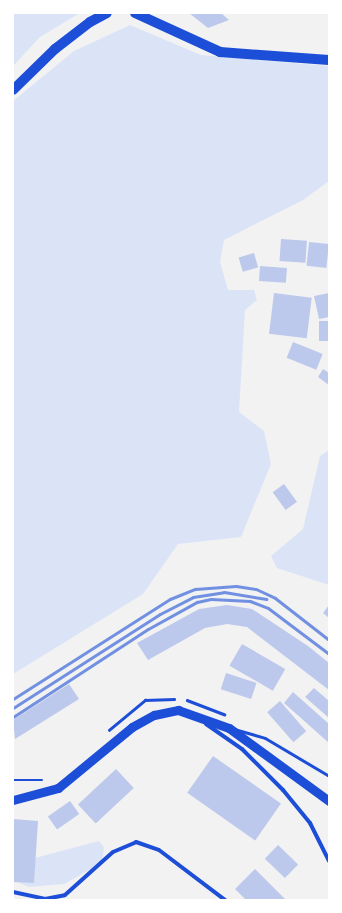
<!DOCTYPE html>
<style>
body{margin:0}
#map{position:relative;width:342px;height:913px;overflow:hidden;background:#f2f2f2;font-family:"Roboto Condensed",sans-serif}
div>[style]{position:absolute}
.green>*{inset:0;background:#dbe4f7}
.building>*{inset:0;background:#bdc9ec;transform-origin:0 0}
.path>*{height:2.5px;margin:-1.25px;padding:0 1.25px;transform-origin:1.25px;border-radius:1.25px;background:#1d4ed8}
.service>*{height:3px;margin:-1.5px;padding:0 1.5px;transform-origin:1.5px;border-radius:1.5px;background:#1d4ed8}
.minor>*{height:4px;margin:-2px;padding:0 2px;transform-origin:2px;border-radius:2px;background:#1d4ed8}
.primary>*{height:9px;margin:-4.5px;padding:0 4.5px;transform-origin:4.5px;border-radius:4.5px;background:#1d4ed8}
.trunk>*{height:10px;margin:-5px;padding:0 5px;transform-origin:5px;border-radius:5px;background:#1d4ed8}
.rail>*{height:3px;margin:-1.5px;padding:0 1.5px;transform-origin:1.5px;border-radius:1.5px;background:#7290e2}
span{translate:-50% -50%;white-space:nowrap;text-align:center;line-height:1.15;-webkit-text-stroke:3px #fff;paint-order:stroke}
.frame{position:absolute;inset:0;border:14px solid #fff;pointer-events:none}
</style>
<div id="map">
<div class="green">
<div style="clip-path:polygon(13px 13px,80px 13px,40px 37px,13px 66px)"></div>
<div style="clip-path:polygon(130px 25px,201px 55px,329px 66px,329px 181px,303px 200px,224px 240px,220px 262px,228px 290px,254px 290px,257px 300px,245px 310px,239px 412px,264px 431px,271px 464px,241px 537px,178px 544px,143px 594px,13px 674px,13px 101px,74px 51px)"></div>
<div style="clip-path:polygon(329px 450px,329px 585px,277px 568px,271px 556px,303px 529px,320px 456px)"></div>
<div style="clip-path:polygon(99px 841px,104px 847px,102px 863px,64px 884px,29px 887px,13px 880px,13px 855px,31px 859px)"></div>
</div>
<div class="building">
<div style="clip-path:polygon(189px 13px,221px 13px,229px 20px,208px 28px)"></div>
<div style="left:281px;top:239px;width:26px;height:22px;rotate:4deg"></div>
<div style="left:309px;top:242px;width:20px;height:24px;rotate:6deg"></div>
<div style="left:254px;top:253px;width:15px;height:16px;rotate:74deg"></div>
<div style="left:260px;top:266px;width:27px;height:15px;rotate:4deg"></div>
<div style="left:274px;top:293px;width:38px;height:41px;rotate:7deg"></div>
<div style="clip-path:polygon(329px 293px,329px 317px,319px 319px,314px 296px)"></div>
<div style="left:329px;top:321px;width:20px;height:10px;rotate:90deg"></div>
<div style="left:293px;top:342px;width:32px;height:17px;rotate:22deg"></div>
<div style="clip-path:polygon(323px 369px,329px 373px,329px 385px,318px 377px)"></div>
<div style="left:284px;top:484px;width:22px;height:14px;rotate:54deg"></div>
<div style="clip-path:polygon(227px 605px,252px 609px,308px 646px,329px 663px,329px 690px,247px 627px,227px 624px,205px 628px,148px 660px,137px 643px,199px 609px)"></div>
<div style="clip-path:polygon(329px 605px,329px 618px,323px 613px)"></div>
<div style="left:242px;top:644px;width:50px;height:25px;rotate:30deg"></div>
<div style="left:226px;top:673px;width:32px;height:17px;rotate:18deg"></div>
<div style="clip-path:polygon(69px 684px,79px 699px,15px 739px,13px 720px)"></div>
<div style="clip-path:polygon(314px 688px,329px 701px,329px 718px,305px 697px)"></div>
<div style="clip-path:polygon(293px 692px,329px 724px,329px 743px,284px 703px)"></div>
<div style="left:280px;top:701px;width:40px;height:17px;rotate:49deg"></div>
<div style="left:213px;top:756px;width:83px;height:45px;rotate:35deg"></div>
<div style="left:116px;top:769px;width:26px;height:52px;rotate:47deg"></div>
<div style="left:70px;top:801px;width:16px;height:27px;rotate:55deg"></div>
<div style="clip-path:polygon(13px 819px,38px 821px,34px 883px,13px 882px)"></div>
<div style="left:278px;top:845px;width:28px;height:19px;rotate:44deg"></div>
<div style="clip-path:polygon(255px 869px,286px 900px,246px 900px,235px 889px)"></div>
</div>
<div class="path">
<div style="left:187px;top:700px;width:40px;rotate:21deg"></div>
<div style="left:109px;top:730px;width:47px;rotate:-39.8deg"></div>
<div style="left:145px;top:700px;width:29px;rotate:-2deg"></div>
<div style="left:13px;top:780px;width:29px"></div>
</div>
<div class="service">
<div style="left:234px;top:729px;width:32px;rotate:16deg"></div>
<div style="left:265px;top:738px;width:74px;rotate:30.7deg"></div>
</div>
<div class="minor">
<div style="left:206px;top:724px;width:44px;rotate:34.8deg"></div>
<div style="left:242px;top:749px;width:58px;rotate:45deg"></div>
<div style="left:283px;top:790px;width:43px;rotate:50.7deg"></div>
<div style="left:310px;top:823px;width:42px;rotate:63.4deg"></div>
<div style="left:13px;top:892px;width:33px;rotate:12deg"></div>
<div style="left:45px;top:899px;width:20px;rotate:-11deg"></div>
<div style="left:65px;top:895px;width:64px;rotate:-41.9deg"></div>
<div style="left:113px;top:852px;width:25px;rotate:-23deg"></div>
<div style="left:136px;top:842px;width:24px;rotate:19deg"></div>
<div style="left:159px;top:850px;width:83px;rotate:37.1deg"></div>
</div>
<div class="primary">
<div style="left:13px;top:800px;width:47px;rotate:-14.9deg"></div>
<div style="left:58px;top:788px;width:96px;rotate:-39.5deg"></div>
<div style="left:132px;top:727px;width:25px;rotate:-29deg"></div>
<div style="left:154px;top:715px;width:25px;rotate:-12deg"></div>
<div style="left:178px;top:710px;width:54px;rotate:19.4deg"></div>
<div style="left:229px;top:728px;width:124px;rotate:36.1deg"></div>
</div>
<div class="trunk">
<div style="left:135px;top:13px;width:94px;rotate:24.6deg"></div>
<div style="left:220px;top:52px;width:109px;rotate:4.2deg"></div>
<div style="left:13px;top:90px;width:59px;rotate:-44.3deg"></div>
<div style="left:55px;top:49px;width:44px;rotate:-37.6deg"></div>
<div style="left:90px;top:22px;width:19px;rotate:-28deg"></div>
</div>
<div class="rail">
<div style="left:13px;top:699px;width:186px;rotate:-32.5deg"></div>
<div style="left:170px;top:599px;width:27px;rotate:-22deg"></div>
<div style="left:195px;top:589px;width:41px;rotate:-4.2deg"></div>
<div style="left:236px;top:586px;width:20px;rotate:9deg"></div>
<div style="left:256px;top:589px;width:21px;rotate:25deg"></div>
<div style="left:275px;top:598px;width:68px;rotate:37.9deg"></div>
<div style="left:13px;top:708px;width:174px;rotate:-32.6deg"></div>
<div style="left:160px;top:614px;width:37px;rotate:-27deg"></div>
<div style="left:193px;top:597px;width:31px;rotate:-9deg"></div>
<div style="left:224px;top:592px;width:43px;rotate:9.5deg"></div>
<div style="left:13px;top:717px;width:161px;rotate:-33.1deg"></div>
<div style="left:148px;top:629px;width:56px;rotate:-28.9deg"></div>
<div style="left:197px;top:602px;width:14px;rotate:-12deg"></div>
<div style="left:211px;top:599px;width:39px;rotate:3deg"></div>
<div style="left:250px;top:601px;width:19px;rotate:21deg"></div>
<div style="left:268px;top:608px;width:76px;rotate:37deg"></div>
</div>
<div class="frame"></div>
</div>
